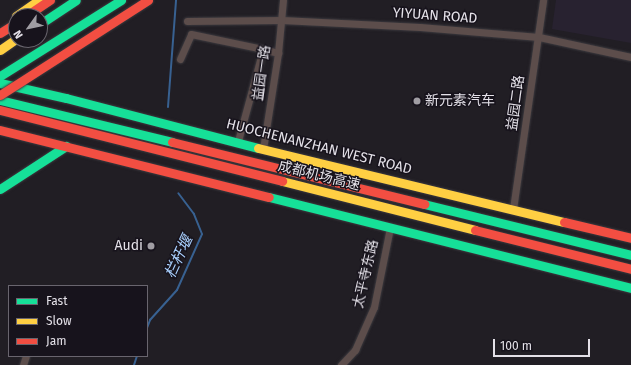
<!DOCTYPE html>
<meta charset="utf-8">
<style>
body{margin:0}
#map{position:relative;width:631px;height:365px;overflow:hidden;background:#211e24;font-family:"Fira Sans","Noto Sans SC",sans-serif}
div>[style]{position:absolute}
.built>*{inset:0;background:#282230}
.stream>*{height:2px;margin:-1px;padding:0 1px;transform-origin:1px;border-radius:1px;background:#386191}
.roads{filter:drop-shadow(0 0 1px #3c3a3f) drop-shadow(0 0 1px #3c3a3f)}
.street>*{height:7px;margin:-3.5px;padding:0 3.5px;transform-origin:3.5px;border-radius:3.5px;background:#5c4d4b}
.fast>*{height:9px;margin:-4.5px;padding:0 4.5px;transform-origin:4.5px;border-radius:4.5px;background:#16e098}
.slow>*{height:9px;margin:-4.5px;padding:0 4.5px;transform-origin:4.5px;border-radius:4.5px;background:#ffcf43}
.jam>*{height:9px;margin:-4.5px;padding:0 4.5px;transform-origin:4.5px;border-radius:4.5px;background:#f24e42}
.bridges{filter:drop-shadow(0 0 1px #3c3a3f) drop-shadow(0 0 1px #3c3a3f)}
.jam-bridge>*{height:9px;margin:-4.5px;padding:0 4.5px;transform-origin:4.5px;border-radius:4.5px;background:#f24e42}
.dots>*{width:11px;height:11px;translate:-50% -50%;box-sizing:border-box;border:2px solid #17131c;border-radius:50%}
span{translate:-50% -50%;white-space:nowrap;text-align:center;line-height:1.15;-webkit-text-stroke:3px #17131c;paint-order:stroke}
.street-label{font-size:14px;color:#e4e1e8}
.poi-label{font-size:14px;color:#e4e1e8}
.left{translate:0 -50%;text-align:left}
.right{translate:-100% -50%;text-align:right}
.water-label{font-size:15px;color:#a9d0fe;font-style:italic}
.legend{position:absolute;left:8px;top:285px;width:140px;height:72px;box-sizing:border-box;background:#17131c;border:1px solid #69656e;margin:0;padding:5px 7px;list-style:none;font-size:12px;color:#e4e1e8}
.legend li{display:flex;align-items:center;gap:8px;height:20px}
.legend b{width:20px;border:1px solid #69656e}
.north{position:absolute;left:8px;top:8px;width:40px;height:40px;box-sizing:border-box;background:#17131c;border:1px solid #69656e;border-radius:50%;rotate:237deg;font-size:11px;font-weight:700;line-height:16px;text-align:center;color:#e4e1e8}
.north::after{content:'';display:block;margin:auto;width:14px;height:18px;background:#a09da3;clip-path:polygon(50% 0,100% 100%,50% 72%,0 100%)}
.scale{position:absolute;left:493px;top:339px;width:97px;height:18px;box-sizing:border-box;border:2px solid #e4e1e8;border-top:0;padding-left:5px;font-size:12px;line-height:14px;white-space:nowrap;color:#e4e1e8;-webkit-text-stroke:3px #17131c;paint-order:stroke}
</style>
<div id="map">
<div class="built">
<div style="clip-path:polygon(556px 0,631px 0,631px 43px,552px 29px)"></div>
</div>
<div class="stream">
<div style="left:168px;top:107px;width:107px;rotate:-85.7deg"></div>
<div style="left:147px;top:328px;width:9px;rotate:-69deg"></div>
<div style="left:150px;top:320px;width:40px;rotate:-48deg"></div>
<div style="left:177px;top:290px;width:61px;rotate:-65.9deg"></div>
<div style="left:202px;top:234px;width:22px;rotate:-112deg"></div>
<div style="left:194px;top:214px;width:26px;rotate:-127deg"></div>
<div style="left:134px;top:365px;width:9px;rotate:-72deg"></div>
</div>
<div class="roads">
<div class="street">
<div style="left:187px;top:21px;width:95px;rotate:-0.6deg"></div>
<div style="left:282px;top:20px;width:138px;rotate:2.9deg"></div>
<div style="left:420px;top:27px;width:119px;rotate:4.8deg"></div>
<div style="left:539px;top:37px;width:94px;rotate:12.3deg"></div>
<div style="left:263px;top:49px;width:16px;rotate:15deg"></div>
<div style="left:180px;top:59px;width:27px;rotate:-66deg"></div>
<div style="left:191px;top:34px;width:74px;rotate:11.8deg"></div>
<div style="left:263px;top:49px;width:95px;rotate:105.2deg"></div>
<div style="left:263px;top:149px;width:97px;rotate:-81.1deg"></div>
<div style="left:278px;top:53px;width:53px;rotate:-84.6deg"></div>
<div style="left:513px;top:209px;width:211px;rotate:-81.8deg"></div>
<div style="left:23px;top:365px;width:9px;rotate:-72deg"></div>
<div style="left:341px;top:365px;width:21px;rotate:-47deg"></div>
<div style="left:355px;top:350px;width:47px;rotate:-66.2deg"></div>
<div style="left:374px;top:307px;width:81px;rotate:-78.6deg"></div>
</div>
<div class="fast">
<div style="left:40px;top:24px;width:43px;rotate:-33.7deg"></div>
<div style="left:0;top:76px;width:143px;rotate:-32.1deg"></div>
<div style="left:0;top:83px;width:68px;rotate:12.8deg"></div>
<div style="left:66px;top:98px;width:198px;rotate:14.6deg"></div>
<div style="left:0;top:100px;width:177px;rotate:13.7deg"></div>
<div style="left:0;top:189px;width:79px;rotate:-33.1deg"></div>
<div style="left:269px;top:197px;width:373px;rotate:14.1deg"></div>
<div style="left:424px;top:204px;width:213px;rotate:13.8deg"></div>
</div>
<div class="slow">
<div style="left:16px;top:16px;width:28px;rotate:-35deg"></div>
<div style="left:0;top:50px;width:19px;rotate:-35deg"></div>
<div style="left:258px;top:148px;width:315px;rotate:13.6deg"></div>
<div style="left:282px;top:181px;width:199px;rotate:14.2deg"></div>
</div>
<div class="jam">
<div style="left:26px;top:16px;width:29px;rotate:-34deg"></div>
<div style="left:0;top:33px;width:19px;rotate:-32deg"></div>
<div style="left:0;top:110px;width:291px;rotate:14.1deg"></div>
<div style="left:0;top:130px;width:277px;rotate:14deg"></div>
<div style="left:172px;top:142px;width:260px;rotate:13.8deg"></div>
<div style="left:564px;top:222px;width:69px;rotate:13.4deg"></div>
<div style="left:475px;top:230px;width:161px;rotate:14deg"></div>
</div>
</div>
<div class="bridges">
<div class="jam-bridge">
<div style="left:0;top:95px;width:176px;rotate:-32.7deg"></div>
</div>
</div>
<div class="dots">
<div style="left:417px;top:101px;background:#a09da3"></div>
<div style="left:151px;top:246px;background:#a09da3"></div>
</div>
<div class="street-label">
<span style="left:435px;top:16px;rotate:4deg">YIYUAN ROAD</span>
<span style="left:262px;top:73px;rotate:-82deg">益园一路</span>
<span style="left:516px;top:103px;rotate:-82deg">益园二路</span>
<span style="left:319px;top:147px;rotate:14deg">HUOCHENANZHAN WEST ROAD</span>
<span style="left:319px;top:176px;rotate:14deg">成都机场高速</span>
<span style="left:366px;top:274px;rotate:-77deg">太平寺东路</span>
</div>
<div class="poi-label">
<span class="left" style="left:425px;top:101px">新元素汽车</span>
<span class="right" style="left:143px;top:246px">Audi</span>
</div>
<div class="water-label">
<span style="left:179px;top:257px;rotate:-65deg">栏杆堰</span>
</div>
<ul class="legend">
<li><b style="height:5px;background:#16e098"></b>Fast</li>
<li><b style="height:5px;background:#ffcf43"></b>Slow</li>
<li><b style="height:5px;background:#f24e42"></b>Jam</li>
</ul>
<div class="north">N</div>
<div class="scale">100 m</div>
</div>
